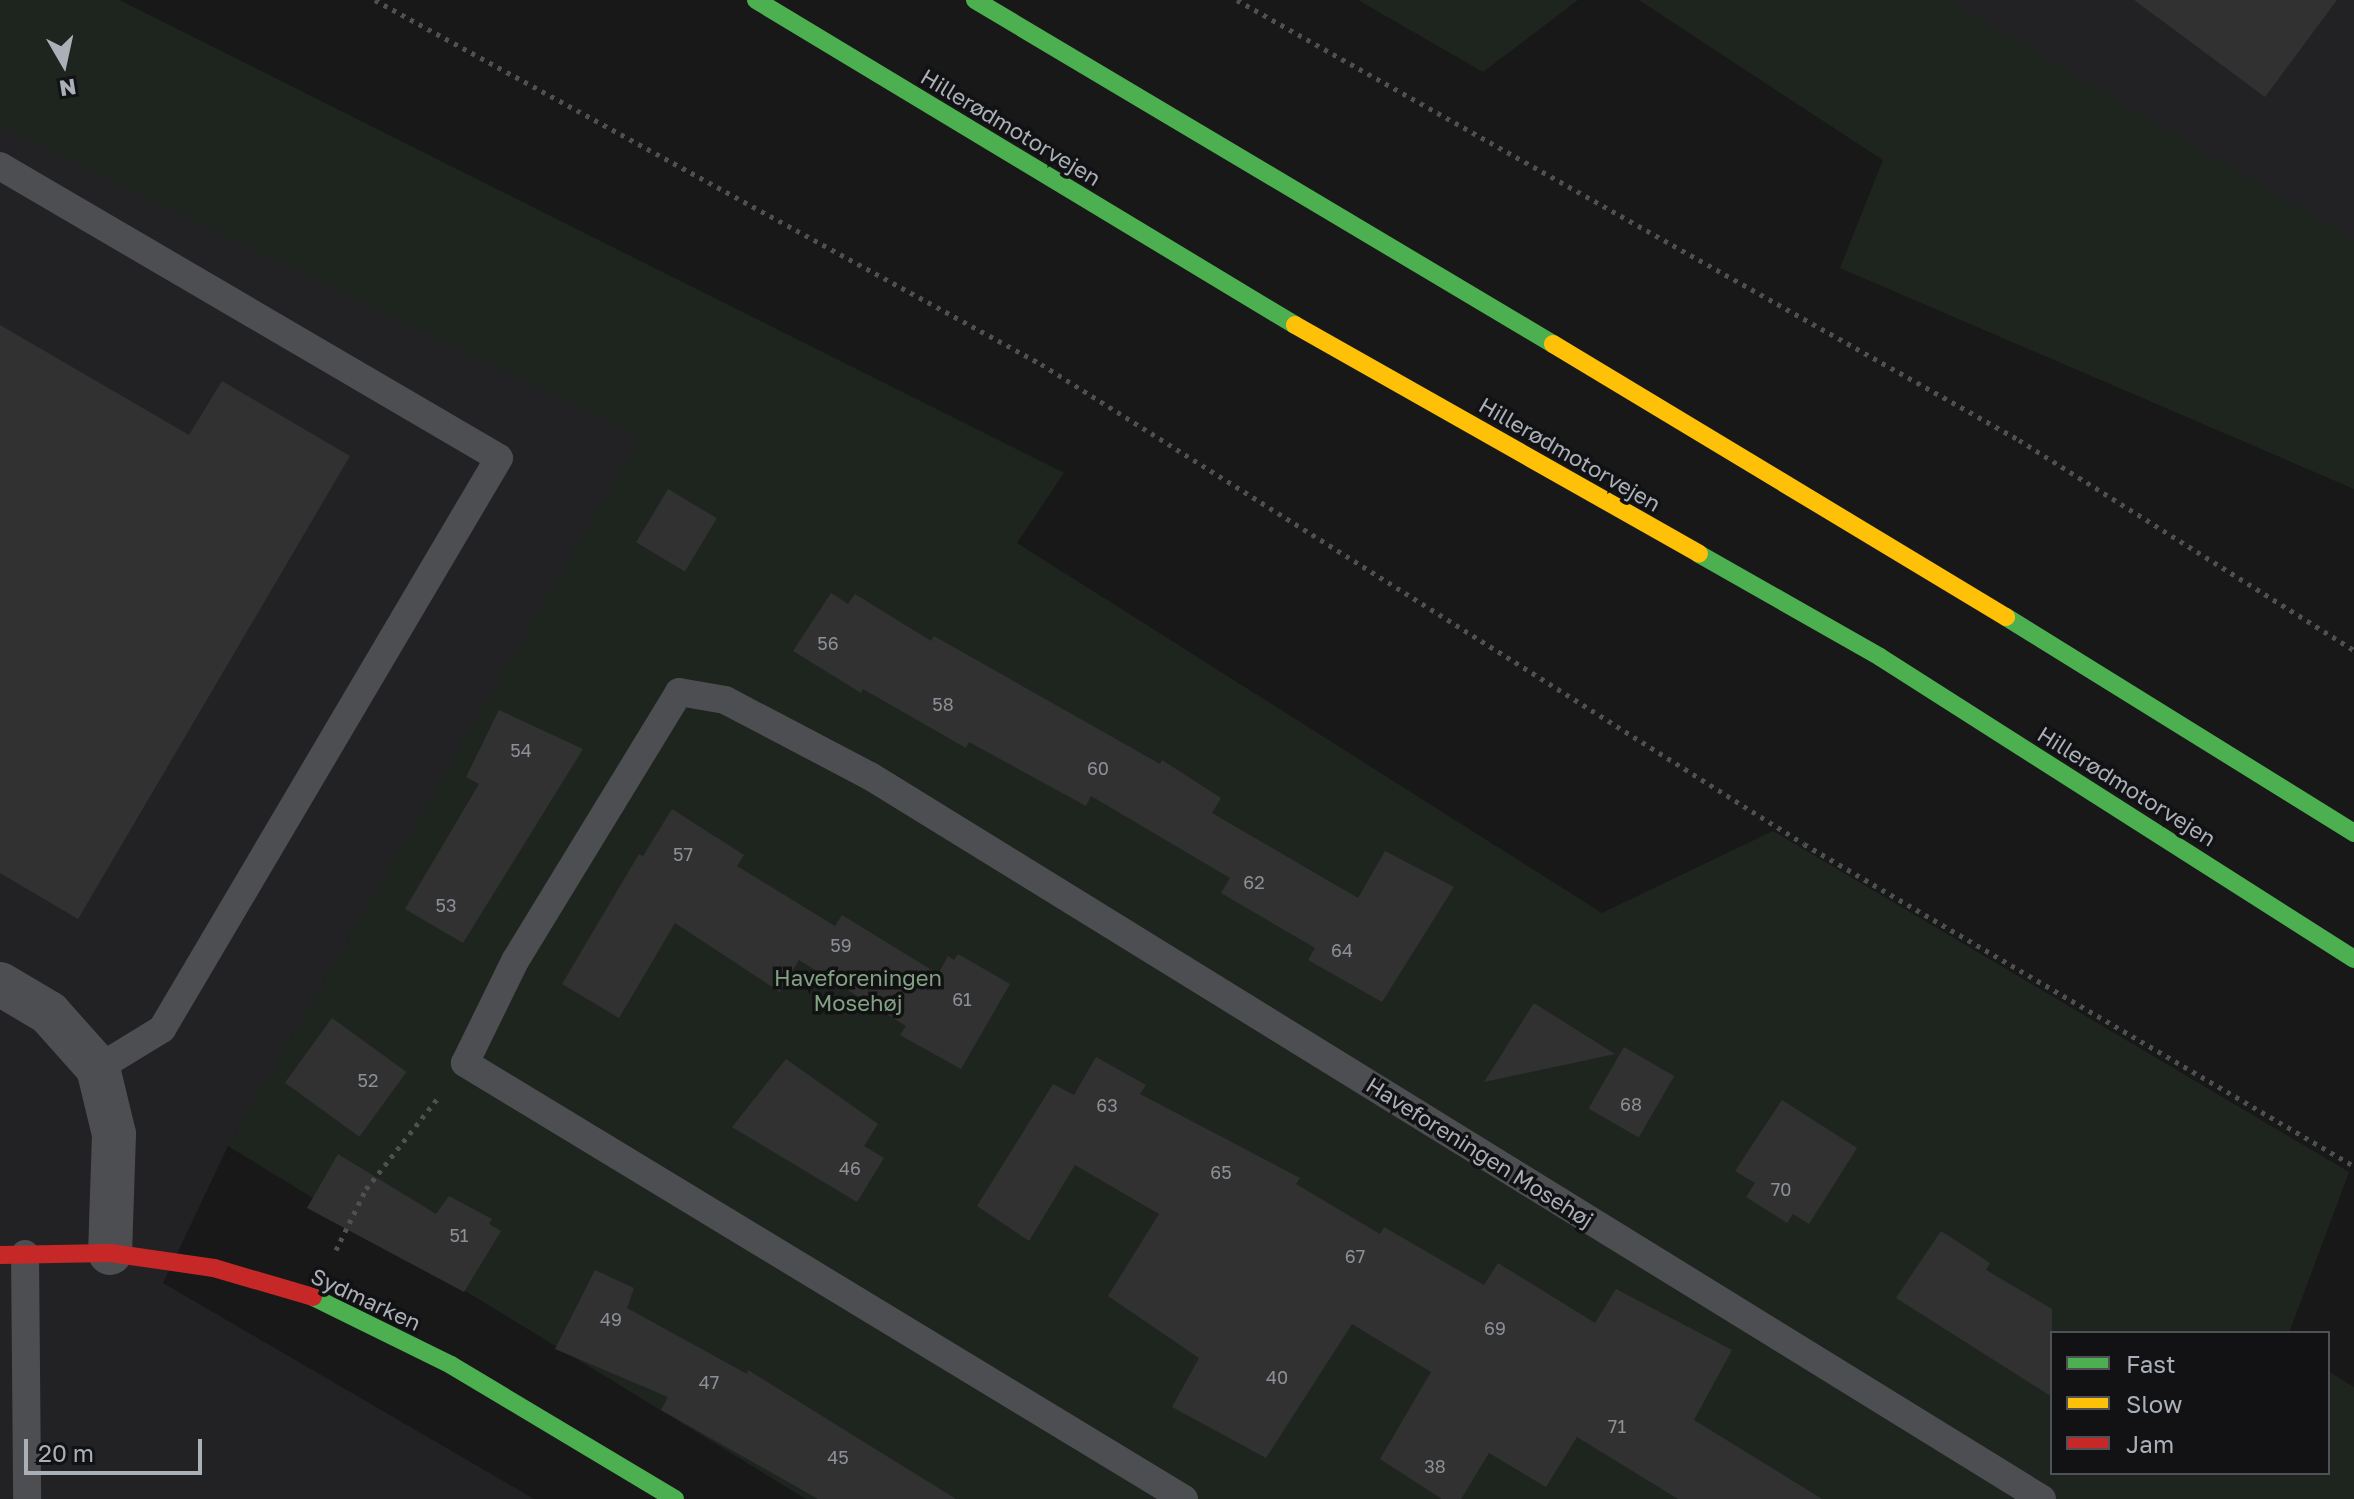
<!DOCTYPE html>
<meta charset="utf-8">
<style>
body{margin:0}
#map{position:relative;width:2354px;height:1499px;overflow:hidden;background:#181818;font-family:"Golos Text",sans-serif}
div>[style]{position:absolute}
.built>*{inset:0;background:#222224}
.green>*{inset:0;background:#1e251f}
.building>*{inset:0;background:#313132;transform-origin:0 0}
.path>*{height:5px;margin-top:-2.5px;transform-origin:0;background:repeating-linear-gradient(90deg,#4e5052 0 4px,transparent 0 10px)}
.lane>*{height:28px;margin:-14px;padding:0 14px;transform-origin:14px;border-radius:14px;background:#4d4e51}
.street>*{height:44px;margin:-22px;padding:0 22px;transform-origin:22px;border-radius:22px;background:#4d4e51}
.fast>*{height:18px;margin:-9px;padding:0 9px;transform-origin:9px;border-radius:9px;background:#4caf50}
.slow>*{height:18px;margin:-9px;padding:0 9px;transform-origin:9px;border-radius:9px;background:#ffc107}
.jam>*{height:18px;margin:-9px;padding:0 9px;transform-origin:9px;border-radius:9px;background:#c62828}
span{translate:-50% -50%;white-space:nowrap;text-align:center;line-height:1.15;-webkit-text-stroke:7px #121214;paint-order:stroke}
.number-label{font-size:18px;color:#8c9096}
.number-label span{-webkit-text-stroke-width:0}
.street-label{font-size:22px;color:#aab0b8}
.park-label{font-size:22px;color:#82a282}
.legend{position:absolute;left:2050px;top:1331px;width:280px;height:144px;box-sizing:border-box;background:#121214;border:2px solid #4f5156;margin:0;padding:10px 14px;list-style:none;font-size:24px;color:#aab0b8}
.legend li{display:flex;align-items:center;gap:16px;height:40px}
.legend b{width:40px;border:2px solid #4f5156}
.north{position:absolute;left:24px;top:24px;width:80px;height:80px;-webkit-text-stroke:6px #121214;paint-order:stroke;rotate:171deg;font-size:22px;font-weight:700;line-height:32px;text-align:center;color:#aab0b8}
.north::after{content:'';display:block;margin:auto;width:28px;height:36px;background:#aab0b8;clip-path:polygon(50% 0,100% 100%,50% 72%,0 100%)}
.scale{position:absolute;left:24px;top:1439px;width:178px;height:36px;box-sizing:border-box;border:4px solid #aab0b8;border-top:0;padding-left:10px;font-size:24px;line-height:28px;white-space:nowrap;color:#aab0b8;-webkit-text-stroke:6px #121214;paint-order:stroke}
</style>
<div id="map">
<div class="built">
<div style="clip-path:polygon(0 0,696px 341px,228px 1146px,163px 1283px,534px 1499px,0 1499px)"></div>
<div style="clip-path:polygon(1639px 0,2354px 0,2354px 469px,1883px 160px)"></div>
</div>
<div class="green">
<div style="clip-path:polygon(0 0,119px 0,1064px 473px,1017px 543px,1602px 913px,1773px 831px,2349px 1172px,2289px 1333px,2052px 1333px,2052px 1473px,2328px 1473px,2328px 1371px,2354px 1387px,2354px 1499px,806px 1499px,228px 1146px,640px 437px,0 126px)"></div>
<div style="clip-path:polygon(1358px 0,1578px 0,1483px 72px)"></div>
<div style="clip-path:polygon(1639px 0,1948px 0,2354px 240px,2354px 489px,1840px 268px,1883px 160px)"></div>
</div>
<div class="building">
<div style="clip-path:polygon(2134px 0,2337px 0,2265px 97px)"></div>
<div style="clip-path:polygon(0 325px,189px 435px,222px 381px,350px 456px,78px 919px,0 873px)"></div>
<div style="left:668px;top:489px;width:57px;height:62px;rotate:31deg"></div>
<div style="clip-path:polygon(831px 593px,848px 604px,855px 594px,931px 641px,934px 636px,1160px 764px,1162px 760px,1221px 798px,1212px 813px,1358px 898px,1385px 851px,1454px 887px,1382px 1002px,1308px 960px,1315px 948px,1221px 893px,1230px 878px,1091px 796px,1086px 806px,969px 742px,966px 748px,863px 689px,861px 693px,793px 651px)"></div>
<div style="clip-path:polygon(499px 710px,583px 749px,463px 943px,405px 909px,479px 784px,466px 777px)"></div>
<div style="clip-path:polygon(672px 809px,744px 855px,737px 866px,835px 926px,842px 915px,938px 974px,948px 956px,954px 960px,958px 954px,1010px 984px,961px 1069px,900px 1035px,906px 1026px,799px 960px,780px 992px,675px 923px,619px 1018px,562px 984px,639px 854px,643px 856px)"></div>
<div style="clip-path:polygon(1534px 1003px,1615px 1054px,1484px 1082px)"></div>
<div style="left:332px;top:1018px;width:92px;height:80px;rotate:36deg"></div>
<div style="left:1624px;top:1047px;width:58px;height:71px;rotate:30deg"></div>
<div style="clip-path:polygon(1096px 1057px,1146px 1085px,1140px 1094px,1300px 1178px,1296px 1184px,1380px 1234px,1384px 1227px,1484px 1285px,1498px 1263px,1595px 1323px,1616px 1289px,1732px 1350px,1694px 1420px,1822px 1499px,1678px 1499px,1577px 1437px,1546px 1487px,1489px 1453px,1461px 1499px,1442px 1499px,1380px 1459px,1431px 1372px,1352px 1324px,1266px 1458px,1172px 1407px,1199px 1358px,1108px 1296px,1159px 1214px,1075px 1165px,1029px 1241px,977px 1206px,1053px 1084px,1074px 1095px)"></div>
<div style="clip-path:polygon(786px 1059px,878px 1124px,864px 1146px,884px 1158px,857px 1202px,732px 1127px)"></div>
<div style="clip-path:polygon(1782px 1100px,1857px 1148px,1809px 1224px,1793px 1214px,1787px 1223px,1746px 1197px,1755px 1183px,1735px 1171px)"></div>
<div style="clip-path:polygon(338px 1154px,436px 1214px,449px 1196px,492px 1219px,489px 1224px,501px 1231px,464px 1292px,307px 1208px)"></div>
<div style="clip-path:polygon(1941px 1231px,1990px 1263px,1986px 1270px,2052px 1309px,2052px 1397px,1896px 1298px)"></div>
<div style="clip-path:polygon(595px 1270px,634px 1288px,627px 1308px,747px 1374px,748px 1370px,956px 1499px,818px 1499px,661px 1410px,668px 1397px,555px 1349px)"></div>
</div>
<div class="path">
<div style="left:375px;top:0;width:759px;rotate:28.66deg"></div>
<div style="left:1041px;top:364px;width:901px;rotate:32.17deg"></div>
<div style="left:1804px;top:844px;width:637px;rotate:30.35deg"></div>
<div style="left:1237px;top:0;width:897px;rotate:29.36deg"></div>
<div style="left:2019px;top:440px;width:395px;rotate:32.1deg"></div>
<div style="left:336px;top:1250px;width:68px;rotate:-63.8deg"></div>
<div style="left:366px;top:1189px;width:115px;rotate:-51.7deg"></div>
</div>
<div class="lane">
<div style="left:0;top:166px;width:578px;rotate:30.33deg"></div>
<div style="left:499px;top:458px;width:663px;rotate:120.55deg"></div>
<div style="left:162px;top:1029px;width:75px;rotate:148.6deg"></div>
<div style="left:25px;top:1254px;width:245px;rotate:89.5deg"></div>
<div style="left:1184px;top:1499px;width:841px;rotate:-148.77deg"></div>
<div style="left:465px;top:1063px;width:114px;rotate:-63.9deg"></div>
<div style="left:515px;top:961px;width:315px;rotate:-58.6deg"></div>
<div style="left:679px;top:692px;width:47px;rotate:9.9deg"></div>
<div style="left:725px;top:700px;width:164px;rotate:27.7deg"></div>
<div style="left:870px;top:776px;width:1377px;rotate:31.67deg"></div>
</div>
<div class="street">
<div style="left:0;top:984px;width:57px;rotate:30.6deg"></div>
<div style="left:49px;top:1013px;width:74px;rotate:48.3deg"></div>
<div style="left:98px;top:1068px;width:68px;rotate:76.4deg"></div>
<div style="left:114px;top:1134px;width:119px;rotate:91.9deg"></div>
</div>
<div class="fast">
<div style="left:756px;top:0;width:629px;rotate:31.09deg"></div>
<div style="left:975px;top:0;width:673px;rotate:30.76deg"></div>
<div style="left:1699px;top:554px;width:208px;rotate:29.6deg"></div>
<div style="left:1880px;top:657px;width:562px;rotate:32.5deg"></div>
<div style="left:2006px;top:617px;width:410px;rotate:31.8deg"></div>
<div style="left:313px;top:1297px;width:154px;rotate:26.2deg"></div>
<div style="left:451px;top:1365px;width:261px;rotate:30.9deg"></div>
</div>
<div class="slow">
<div style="left:1295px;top:325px;width:464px;rotate:29.5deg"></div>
<div style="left:1553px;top:344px;width:529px;rotate:31.08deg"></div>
</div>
<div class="jam">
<div style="left:0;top:1255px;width:110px;rotate:-1deg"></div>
<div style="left:110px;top:1253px;width:105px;rotate:8.2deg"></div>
<div style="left:214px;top:1268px;width:103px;rotate:16.3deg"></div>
</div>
<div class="number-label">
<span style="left:828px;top:643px">56</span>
<span style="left:943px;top:704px">58</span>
<span style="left:521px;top:750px">54</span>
<span style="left:1098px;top:768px">60</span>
<span style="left:683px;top:854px">57</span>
<span style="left:1254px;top:882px">62</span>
<span style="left:446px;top:905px">53</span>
<span style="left:841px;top:945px">59</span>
<span style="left:1342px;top:950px">64</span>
<span style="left:962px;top:999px">61</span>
<span style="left:368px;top:1080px">52</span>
<span style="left:1631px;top:1104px">68</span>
<span style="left:1107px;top:1105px">63</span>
<span style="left:850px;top:1168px">46</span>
<span style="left:1221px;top:1172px">65</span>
<span style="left:1781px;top:1189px">70</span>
<span style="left:459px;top:1235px">51</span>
<span style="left:1355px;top:1256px">67</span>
<span style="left:611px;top:1319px">49</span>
<span style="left:1495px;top:1328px">69</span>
<span style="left:1277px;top:1377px">40</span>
<span style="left:709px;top:1382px">47</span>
<span style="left:1617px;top:1426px">71</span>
<span style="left:838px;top:1457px">45</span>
<span style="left:1435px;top:1466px">38</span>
</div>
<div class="street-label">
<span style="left:1011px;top:127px;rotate:31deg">Hillerødmotorvejen</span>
<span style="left:1570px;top:454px;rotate:30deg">Hillerødmotorvejen</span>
<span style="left:2127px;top:786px;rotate:32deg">Hillerødmotorvejen</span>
<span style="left:1480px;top:1152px;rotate:32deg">Haveforeningen Mosehøj</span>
<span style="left:366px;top:1299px;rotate:25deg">Sydmarken</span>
</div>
<div class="park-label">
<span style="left:858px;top:990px">Haveforeningen<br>Mosehøj</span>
</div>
<ul class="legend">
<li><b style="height:10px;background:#4caf50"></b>Fast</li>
<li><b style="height:10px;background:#ffc107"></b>Slow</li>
<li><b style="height:10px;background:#c62828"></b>Jam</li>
</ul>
<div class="north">N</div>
<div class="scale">20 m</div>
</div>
